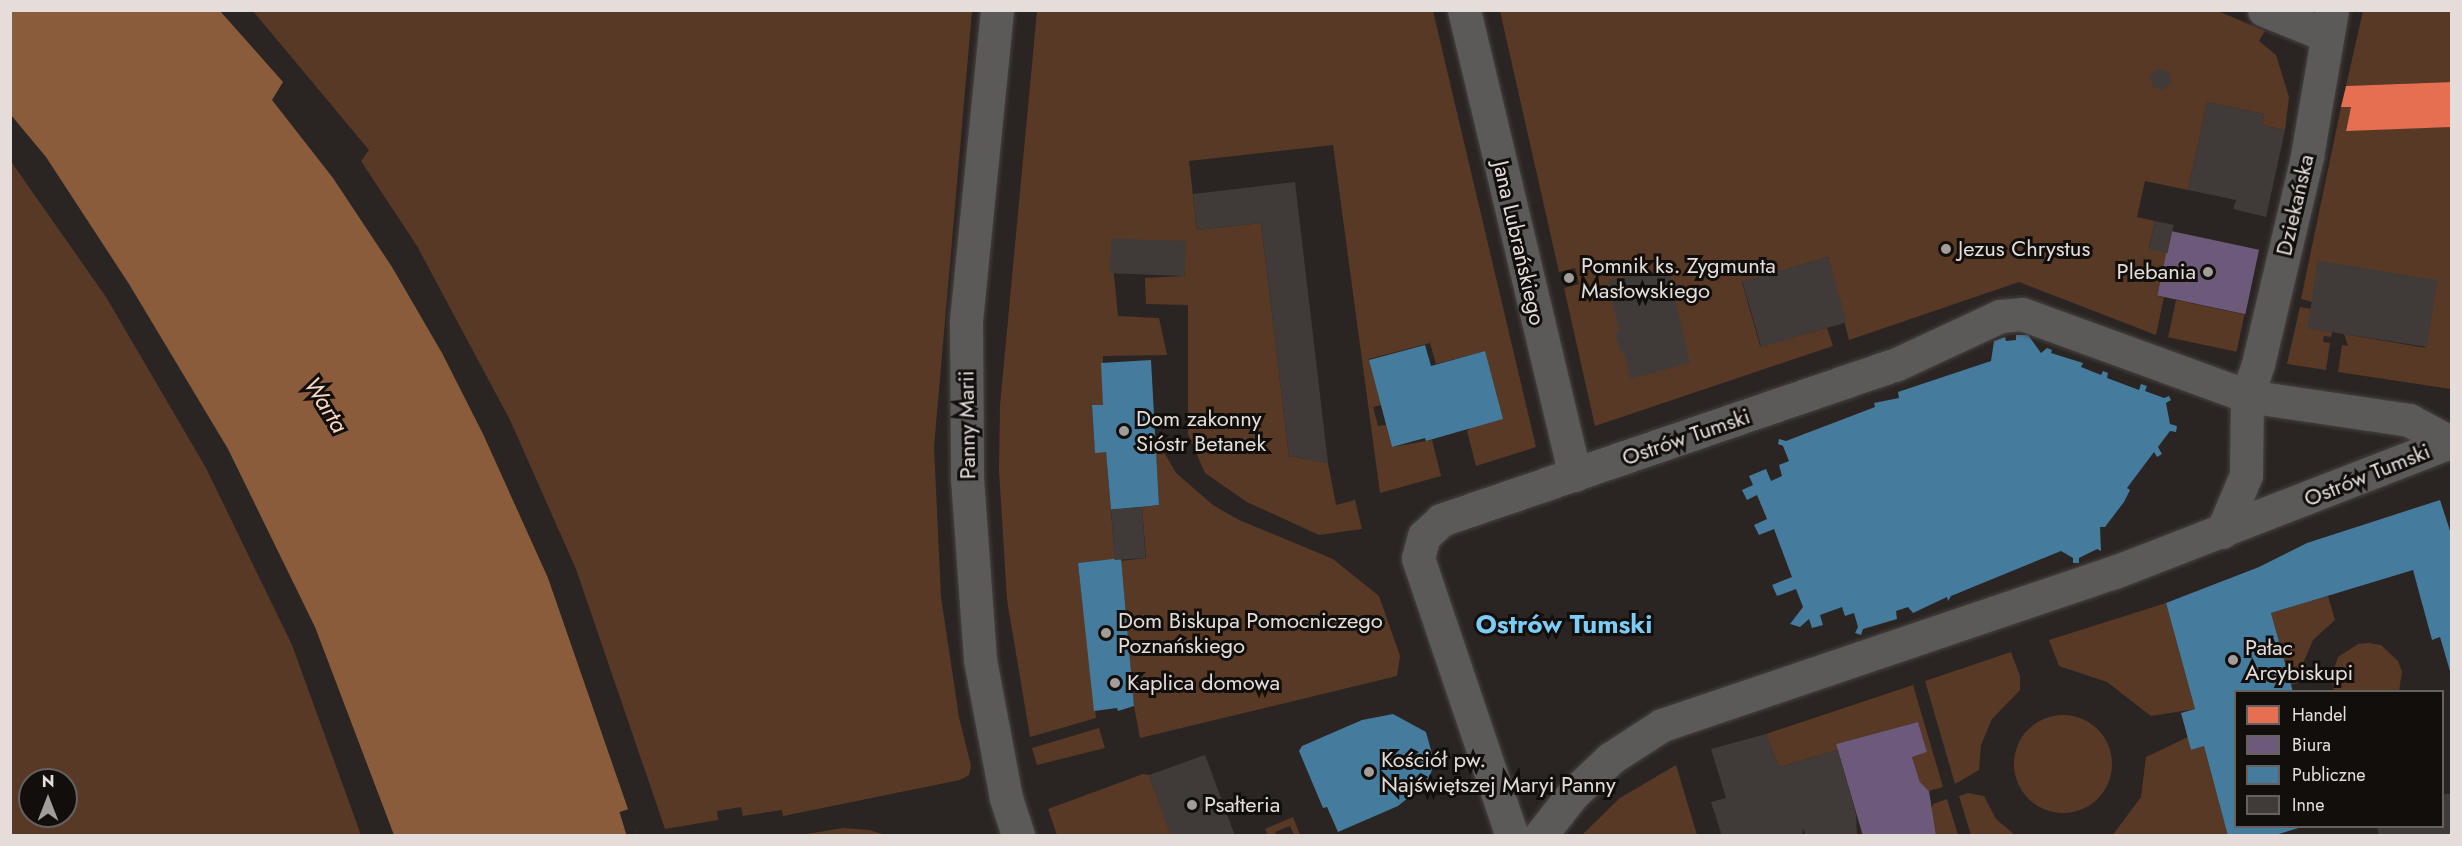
<!DOCTYPE html>
<meta charset="utf-8">
<style>
body{margin:0}
#map{position:relative;width:2462px;height:846px;overflow:hidden;background:#2a2522;font-family:Jost,sans-serif}
div>[style]{position:absolute}
.green>*{inset:0;background:#583925;transform-origin:0 0}
.round{border-radius:50%}
.water>*{inset:0;background:#8b5c3b}
.pier>*{inset:0;background:#2a2522;transform-origin:0 0}
.shops>*{inset:0;background:#e76f51}
.offices>*{inset:0;background:#6d597a;transform-origin:0 0}
.public>*{inset:0;background:#457b9d}
.building>*{inset:0;background:#403b38;transform-origin:0 0}
.roads{filter:drop-shadow(0 0 2px #474240) drop-shadow(0 0 2px #474240)}
.street>*{height:33px;margin:-16.5px;padding:0 16.5px;transform-origin:16.5px;border-radius:16.5px;background:#5c5a58}
.dots>*{width:16px;height:16px;translate:-50% -50%;box-sizing:border-box;border:3px solid #120e0b;border-radius:50%}
span{translate:-50% -50%;white-space:nowrap;text-align:center;line-height:1.15;-webkit-text-stroke:6px #120e0b;paint-order:stroke}
.street-label{font-size:22px;color:#e4ddda}
.poi-label{font-size:22px;color:#e4ddda}
.left{translate:0 -50%;text-align:left}
.right{translate:-100% -50%;text-align:right}
.water-label{font-size:24px;color:#fad9c4;font-style:italic}
.quarter-label{font-size:26px;color:#7cccf8;font-weight:700}
.frame{position:absolute;inset:0;border:12px solid #e4ddda;pointer-events:none}
.legend{position:absolute;left:2234px;top:690px;width:210px;height:138px;box-sizing:border-box;background:#120e0b;border:2px solid #66615e;margin:0;padding:8px 10px;list-style:none;font-size:18px;color:#e4ddda}
.legend li{display:flex;align-items:center;gap:12px;height:30px}
.legend b{width:30px;border:2px solid #66615e}
.north{position:absolute;left:18px;top:768px;width:60px;height:60px;box-sizing:border-box;background:#120e0b;border:2px solid #66615e;border-radius:50%;rotate:0deg;font-size:16px;font-weight:700;line-height:24px;text-align:center;color:#e4ddda}
.north::after{content:'';display:block;margin:auto;width:21px;height:27px;background:#a39d9a;clip-path:polygon(50% 0,100% 100%,50% 72%,0 100%)}
</style>
<div id="map">
<div class="green">
<div style="clip-path:polygon(253px 11px,972px 11px,934px 447px,941px 597px,959px 717px,971px 766px,969px 775px,960px 780px,783px 816px,782px 810px,743px 816px,741px 807px,717px 811px,718px 820px,665px 829px,576px 569px,510px 420px,417px 246px,361px 161px,369px 150px)"></div>
<div style="clip-path:polygon(1037px 11px,1433px 11px,1536px 447px,1476px 466px,1467px 431px,1470px 429px,1485px 351px,1436px 364px,1430px 343px,1369px 359px,1381px 405px,1373px 407px,1378px 426px,1386px 425px,1392px 447px,1432px 440px,1441px 476px,1380px 493px,1333px 145px,1189px 161px,1197px 230px,1261px 223px,1289px 456px,1328px 463px,1336px 505px,1355px 500px,1362px 529px,1319px 535px,1247px 502px,1205px 473px,1188px 434px,1188px 305px,1146px 304px,1145px 278px,1185px 276px,1185px 241px,1111px 244px,1118px 316px,1159px 318px,1167px 355px,1103px 356px,1103px 405px,1092px 406px,1095px 452px,1106px 452px,1115px 559px,1078px 563px,1096px 718px,1030px 737px,1007px 600px,999px 471px,1000px 405px)"></div>
<div style="clip-path:polygon(1500px 11px,2218px 11px,2265px 31px,2259px 41px,2276px 55px,2289px 97px,2285px 130px,2262px 125px,2264px 114px,2207px 102px,2188px 190px,2145px 181px,2137px 217px,2155px 221px,2149px 248px,2167px 252px,2157px 296px,2164px 297px,2156px 335px,2019px 282px,1849px 340px,1828px 257px,1742px 282px,1760px 346px,1827px 328px,1833px 346px,1595px 426px,1564px 288px,1579px 284px,1575px 268px,1559px 272px)"></div>
<div style="clip-path:polygon(2363px 11px,2451px 11px,2451px 82px,2346px 86px)"></div>
<div style="clip-path:polygon(2341px 107px,2351px 107px,2346px 130px,2451px 127px,2451px 389px,2338px 372px,2342px 345px,2348px 346px,2344px 334px,2426px 348px,2318px 262px,2312px 302px,2301px 299px)"></div>
<div style="clip-path:polygon(evenodd,10px 160px,106px 297px,206px 468px,292px 645px,361px 835px,11px 835px,10px 160px,30px 780px,66px 780px,66px 816px,30px 816px,30px 780px)"></div>
<div style="left:2176px;top:300px;width:70px;height:38px;rotate:12deg"></div>
<div style="clip-path:polygon(2300px 307px,2311px 309px,2308px 328px,2332px 332px,2331px 337px,2324px 336px,2323px 342px,2330px 343px,2326px 370px,2287px 364px)"></div>
<div style="clip-path:polygon(1155px 437px,1160px 437px,1162px 449px,1176px 473px,1213px 505px,1239px 520px,1333px 559px,1379px 596px,1400px 656px,1397px 676px,1140px 738px,1134px 706px,1121px 561px,1146px 558px,1142px 507px,1159px 505px)"></div>
<div style="clip-path:polygon(2328px 596px,2335px 620px,2313px 640px,2304px 661px,2301px 682px,2291px 685px,2271px 613px)"></div>
<div style="clip-path:polygon(2166px 603px,2195px 709px,2151px 716px,2107px 682px,2059px 666px,2049px 640px)"></div>
<div style="clip-path:polygon(2369px 643px,2381px 645px,2398px 661px,2402px 672px,2399px 691px,2334px 691px,2331px 678px,2338px 657px,2358px 644px)"></div>
<div style="clip-path:polygon(2011px 652px,2020px 676px,2020px 690px,1992px 719px,1981px 745px,1979px 770px,1955px 784px,1925px 681px)"></div>
<div style="clip-path:polygon(1913px 685px,1943px 787px,1929px 791px,1920px 782px,1912px 757px,1927px 752px,1918px 722px,1836px 744px,1838px 750px,1779px 767px,1766px 734px)"></div>
<div class="round" style="left:2014px;top:715px;width:98px;height:98px"></div>
<div style="clip-path:polygon(1099px 728px,1105px 748px,1037px 765px,1032px 748px)"></div>
<div style="clip-path:polygon(2188px 737px,2191px 750px,2204px 746px,2228px 835px,2112px 836px,2141px 797px,2146px 757px)"></div>
<div style="clip-path:polygon(1676px 765px,1697px 835px,1582px 835px,1620px 798px)"></div>
<div style="clip-path:polygon(1143px 774px,1149px 775px,1171px 835px,1057px 835px,1048px 809px)"></div>
<div style="clip-path:polygon(1968px 793px,1984px 796px,1996px 819px,2015px 835px,1971px 835px,1959px 796px)"></div>
<div style="clip-path:polygon(1947px 799px,1958px 835px,1936px 835px,1930px 816px,1933px 804px)"></div>
<div style="clip-path:polygon(1293px 817px,1300px 835px,1294px 835px,1290px 826px,1275px 832px,1276px 835px,1268px 835px,1265px 829px)"></div>
<div style="clip-path:polygon(843px 828px,869px 830px,886px 835px,801px 835px)"></div>
</div>
<div class="water">
<div style="clip-path:polygon(10px 11px,220px 11px,283px 82px,272px 100px,333px 178px,392px 267px,442px 353px,483px 434px,548px 578px,637px 835px,394px 835px,315px 627px,228px 449px,129px 284px,46px 157px,11px 115px)"></div>
</div>
<div class="pier">
<div style="left:629px;top:809px;width:27px;height:10px;rotate:73deg"></div>
</div>
<div class="shops">
<div style="clip-path:polygon(2452px 82px,2452px 127px,2346px 131px,2351px 107px,2341px 107px,2346px 86px)"></div>
</div>
<div class="offices">
<div style="left:2171px;top:231px;width:90px;height:66px;rotate:12deg"></div>
<div style="clip-path:polygon(1918px 722px,1927px 752px,1912px 757px,1920px 782px,1929px 791px,1936px 836px,1863px 836px,1836px 744px)"></div>
</div>
<div class="public">
<div style="clip-path:polygon(2016px 335px,2028px 335px,2041px 353px,2047px 348px,2052px 350px,2051px 353px,2083px 363px,2081px 367px,2101px 375px,2103px 371px,2108px 373px,2107px 378px,2139px 390px,2141px 384px,2147px 386px,2145px 391px,2164px 398px,2169px 396px,2171px 400px,2166px 403px,2170px 424px,2177px 426px,2176px 432px,2170px 431px,2158px 447px,2162px 454px,2157px 457px,2154px 452px,2127px 488px,2130px 490px,2124px 502px,2105px 527px,2100px 527px,2101px 551px,2097px 549px,2079px 558px,2079px 563px,2073px 563px,2073px 558px,2061px 551px,1951px 596px,1948px 601px,1947px 597px,1913px 613px,1908px 607px,1896px 611px,1897px 619px,1863px 629px,1861px 635px,1855px 633px,1858px 627px,1854px 613px,1845px 616px,1842px 607px,1820px 615px,1823px 625px,1812px 628px,1809px 619px,1800px 627px,1790px 624px,1803px 607px,1796px 589px,1777px 596px,1772px 585px,1792px 577px,1774px 529px,1759px 535px,1754px 525px,1767px 519px,1757px 495px,1747px 500px,1742px 490px,1753px 485px,1749px 476px,1766px 469px,1771px 481px,1782px 476px,1779px 465px,1789px 461px,1783px 446px,1778px 444px,1779px 439px,1786px 441px,1875px 407px,1874px 403px,1899px 398px,1898px 392px,1991px 361px,1994px 341px,2005px 337px,2006px 341px,2016px 340px)"></div>
<div style="clip-path:polygon(1425px 345px,1431px 366px,1485px 351px,1503px 419px,1426px 441px,1425px 438px,1392px 447px,1369px 360px)"></div>
<div style="clip-path:polygon(1151px 360px,1159px 505px,1111px 510px,1106px 452px,1095px 453px,1092px 405px,1103px 405px,1101px 363px)"></div>
<div style="clip-path:polygon(2440px 500px,2452px 537px,2452px 678px,2440px 637px,2432px 640px,2413px 570px,2271px 613px,2293px 692px,2236px 692px,2236px 826px,2302px 827px,2272px 836px,2228px 836px,2204px 746px,2191px 750px,2184px 724px,2181px 713px,2195px 709px,2166px 603px,2259px 567px,2307px 543px)"></div>
<div style="clip-path:polygon(1121px 558px,1134px 706px,1118px 711px,1117px 708px,1094px 711px,1078px 563px)"></div>
<div style="clip-path:polygon(1393px 714px,1426px 732px,1434px 761px,1429px 781px,1398px 806px,1338px 832px,1327px 807px,1323px 808px,1299px 751px,1302px 746px,1362px 720px)"></div>
</div>
<div class="building">
<div style="clip-path:polygon(2158px 69px,2169px 72px,2172px 82px,2164px 90px,2153px 87px,2150px 76px)"></div>
<div style="clip-path:polygon(2207px 102px,2264px 114px,2262px 125px,2285px 130px,2266px 217px,2233px 209px,2236px 200px,2188px 190px)"></div>
<div style="clip-path:polygon(1295px 182px,1328px 463px,1289px 456px,1261px 223px,1197px 230px,1193px 194px)"></div>
<div style="left:2155px;top:221px;width:19px;height:29px;rotate:12deg"></div>
<div style="left:1186px;top:241px;width:35px;height:75px;rotate:92deg"></div>
<div style="left:1828px;top:257px;width:68px;height:89px;rotate:74deg"></div>
<div style="left:2318px;top:261px;width:121px;height:68px;rotate:9deg"></div>
<div style="clip-path:polygon(1668px 267px,1690px 363px,1630px 379px,1624px 351px,1620px 352px,1615px 332px,1619px 331px,1608px 281px)"></div>
<div style="left:1142px;top:507px;width:51px;height:31px;rotate:86deg"></div>
<div style="clip-path:polygon(1766px 734px,1779px 767px,1838px 750px,1856px 814px,1857px 836px,1806px 836px,1803px 829px,1802px 836px,1722px 836px,1711px 802px,1726px 798px,1711px 749px)"></div>
<div style="clip-path:polygon(1205px 755px,1235px 836px,1171px 836px,1149px 775px)"></div>
<div style="clip-path:polygon(2452px 793px,2452px 836px,2379px 836px,2377px 826px,2442px 826px,2442px 795px)"></div>
</div>
<div class="roads">
<div class="street">
<div style="left:997px;top:10px;width:314px;rotate:95.7deg"></div>
<div style="left:966px;top:322px;width:156px;rotate:89.6deg"></div>
<div style="left:967px;top:478px;width:182px;rotate:85.9deg"></div>
<div style="left:980px;top:660px;width:140px;rotate:79.3deg"></div>
<div style="left:1006px;top:798px;width:40px;rotate:72deg"></div>
<div style="left:1464px;top:10px;width:478px;rotate:76.6deg"></div>
<div style="left:2264px;top:10px;width:67px;rotate:22deg"></div>
<div style="left:2222px;top:532px;width:62px;rotate:-67.2deg"></div>
<div style="left:2246px;top:475px;width:79px;rotate:-89.3deg"></div>
<div style="left:2247px;top:396px;width:34px;rotate:-71deg"></div>
<div style="left:2258px;top:364px;width:214px;rotate:-76.7deg"></div>
<div style="left:2307px;top:156px;width:148px;rotate:-80.3deg"></div>
<div style="left:1512px;top:836px;width:293px;rotate:-108.7deg"></div>
<div style="left:1418px;top:558px;width:23px;rotate:-75deg"></div>
<div style="left:1424px;top:536px;width:23px;rotate:-43deg"></div>
<div style="left:1441px;top:520px;width:480px;rotate:-18.9deg"></div>
<div style="left:1895px;top:365px;width:116px;rotate:-25deg"></div>
<div style="left:2000px;top:316px;width:22px;rotate:-5deg"></div>
<div style="left:2022px;top:314px;width:239px;rotate:20deg"></div>
<div style="left:2247px;top:396px;width:164px;rotate:8.4deg"></div>
<div style="left:2409px;top:420px;width:47px;rotate:28.2deg"></div>
<div style="left:1540px;top:836px;width:52px;rotate:-52deg"></div>
<div style="left:1572px;top:795px;width:54px;rotate:-43.5deg"></div>
<div style="left:1611px;top:758px;width:61px;rotate:-32.9deg"></div>
<div style="left:1662px;top:725px;width:478px;rotate:-18.7deg"></div>
<div style="left:2115px;top:572px;width:359px;rotate:-21.2deg"></div>
</div>
</div>
<div class="dots">
<div style="left:1946px;top:249px;background:#a39d9a"></div>
<div style="left:2208px;top:272px;background:#a39d9a"></div>
<div style="left:1569px;top:278px;background:#a39d9a"></div>
<div style="left:1124px;top:431px;background:#a39d9a"></div>
<div style="left:1106px;top:633px;background:#a39d9a"></div>
<div style="left:2233px;top:660px;background:#a39d9a"></div>
<div style="left:1115px;top:683px;background:#a39d9a"></div>
<div style="left:1369px;top:772px;background:#a39d9a"></div>
<div style="left:1192px;top:805px;background:#a39d9a"></div>
</div>
<div class="street-label">
<span style="left:2295px;top:205px;rotate:-77deg">Dziekańska</span>
<span style="left:1519px;top:243px;rotate:77deg">Jana Lubrańskiego</span>
<span style="left:967px;top:425px;rotate:-91deg">Panny Marii</span>
<span style="left:1686px;top:437px;rotate:-19deg">Ostrów Tumski</span>
<span style="left:2367px;top:475px;rotate:-22deg">Ostrów Tumski</span>
</div>
<div class="poi-label">
<span class="left" style="left:1958px;top:249px">Jezus Chrystus</span>
<span class="left" style="left:1581px;top:278px">Pomnik ks. Zygmunta<br>Masłowskiego</span>
<span class="right" style="left:2196px;top:272px">Plebania</span>
<span class="left" style="left:1136px;top:431px">Dom zakonny<br>Sióstr Betanek</span>
<span class="left" style="left:1118px;top:633px">Dom Biskupa Pomocniczego<br>Poznańskiego</span>
<span class="left" style="left:2245px;top:660px">Pałac<br>Arcybiskupi</span>
<span class="left" style="left:1127px;top:683px">Kaplica domowa</span>
<span class="left" style="left:1381px;top:772px">Kościół pw.<br>Najświętszej Maryi Panny</span>
<span class="left" style="left:1204px;top:805px">Psałteria</span>
</div>
<div class="water-label">
<span style="left:326px;top:405px;rotate:58deg">Warta</span>
</div>
<div class="quarter-label">
<span style="left:1564px;top:625px">Ostrów Tumski</span>
</div>
<div class="frame"></div>
<ul class="legend">
<li><b style="height:16px;background:#e76f51"></b>Handel</li>
<li><b style="height:16px;background:#6d597a"></b>Biura</li>
<li><b style="height:16px;background:#457b9d"></b>Publiczne</li>
<li><b style="height:16px;background:#403b38"></b>Inne</li>
</ul>
<div class="north">N</div>
</div>
